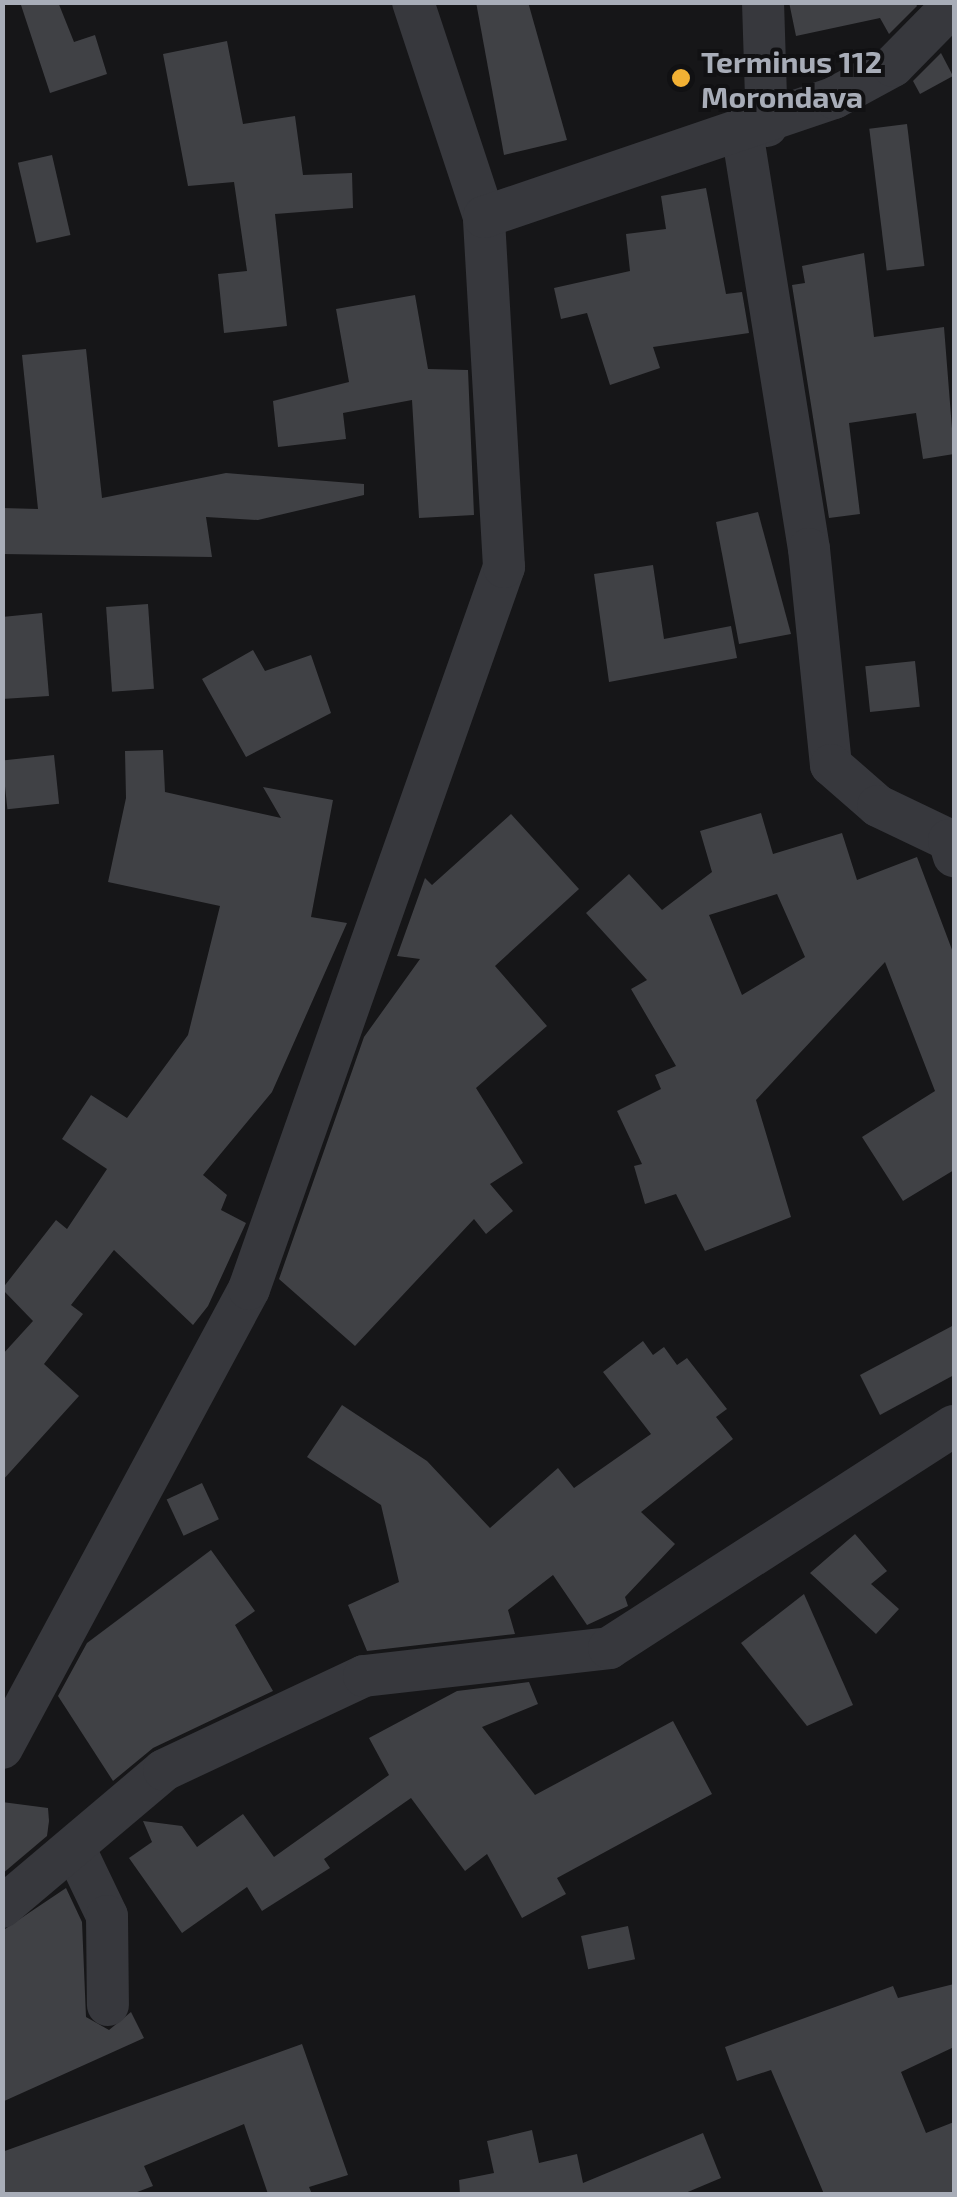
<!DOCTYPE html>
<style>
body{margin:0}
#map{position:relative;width:957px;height:2197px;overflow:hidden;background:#161618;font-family:"Exo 2",sans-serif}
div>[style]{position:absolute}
.building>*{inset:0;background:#404145;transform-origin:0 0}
.street>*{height:42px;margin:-21px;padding:0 21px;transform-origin:21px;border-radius:21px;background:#37383d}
.dots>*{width:28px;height:28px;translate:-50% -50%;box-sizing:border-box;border:5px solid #111113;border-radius:50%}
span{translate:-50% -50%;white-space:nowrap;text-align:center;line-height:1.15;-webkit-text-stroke:8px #111113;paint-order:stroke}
.poi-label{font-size:30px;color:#a8adb8;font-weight:700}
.left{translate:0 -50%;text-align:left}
.frame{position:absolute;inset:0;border:5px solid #a8adb8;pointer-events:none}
</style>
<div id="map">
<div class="building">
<div style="clip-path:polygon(20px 2px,58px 2px,74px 42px,95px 35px,107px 74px,50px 93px)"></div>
<div style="clip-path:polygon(476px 2px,528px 2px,567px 140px,504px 155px)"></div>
<div style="clip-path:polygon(789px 2px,915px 2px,917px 6px,889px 34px,880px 18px,796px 36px)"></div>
<div style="clip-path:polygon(227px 41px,243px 124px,295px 116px,303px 175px,352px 173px,353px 208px,275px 214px,287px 326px,224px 333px,218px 274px,247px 271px,234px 182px,188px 186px,163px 54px)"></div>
<div style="clip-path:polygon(941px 53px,953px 76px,920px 94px,913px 81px)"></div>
<div style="left:907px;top:124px;width:143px;height:38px;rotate:83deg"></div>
<div style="left:52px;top:155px;width:82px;height:35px;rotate:77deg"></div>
<div style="clip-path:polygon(706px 188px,726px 294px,742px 292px,749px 333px,653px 347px,660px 368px,610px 385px,587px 313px,561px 319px,554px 288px,630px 271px,626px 234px,666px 229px,661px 196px)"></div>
<div style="clip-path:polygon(864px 253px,874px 337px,944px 327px,954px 454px,923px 459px,916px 413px,849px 423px,860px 514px,829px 518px,792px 285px,805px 283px,802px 266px)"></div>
<div style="clip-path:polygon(415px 295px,428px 369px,468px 370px,474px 515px,419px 518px,412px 400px,343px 413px,346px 439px,278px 447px,273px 401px,349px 382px,336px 309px)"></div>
<div style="clip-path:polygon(86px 349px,102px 498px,226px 473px,364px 484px,364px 495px,258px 520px,206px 517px,212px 557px,2px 554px,2px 508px,38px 509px,22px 355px)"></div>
<div style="clip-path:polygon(758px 512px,791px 634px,739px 644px,716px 522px)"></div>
<div style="clip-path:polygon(653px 565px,664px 639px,731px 626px,737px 658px,609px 682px,594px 574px)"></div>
<div style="left:148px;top:604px;width:85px;height:42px;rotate:86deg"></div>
<div style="clip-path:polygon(42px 613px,49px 696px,2px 699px,2px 617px)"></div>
<div style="clip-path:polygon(253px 650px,265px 671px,311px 655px,331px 713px,246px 757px,202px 679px)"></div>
<div style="left:915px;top:661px;width:46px;height:50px;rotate:84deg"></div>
<div style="clip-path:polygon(163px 750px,165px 792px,281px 818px,263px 787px,333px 800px,311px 917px,347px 923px,272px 1092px,203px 1175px,227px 1195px,221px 1210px,246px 1223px,208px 1306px,193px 1325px,114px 1250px,71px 1305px,83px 1314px,44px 1364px,79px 1396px,2px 1481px,2px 1355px,33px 1321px,2px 1289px,56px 1220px,67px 1229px,107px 1169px,62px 1139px,91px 1095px,127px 1118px,188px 1035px,220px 906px,108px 882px,126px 798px,125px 751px)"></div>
<div style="left:54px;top:755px;width:49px;height:52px;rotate:84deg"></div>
<div style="clip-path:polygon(evenodd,761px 813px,773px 854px,842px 833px,857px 880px,917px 857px,954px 955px,954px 1170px,903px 1201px,862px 1137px,935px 1091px,885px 962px,756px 1100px,791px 1217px,705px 1251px,676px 1194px,645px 1204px,634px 1166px,642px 1164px,617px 1111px,661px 1089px,655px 1075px,676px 1066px,631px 989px,647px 980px,586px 913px,629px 874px,662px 910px,712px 872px,700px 831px,761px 813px,777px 894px,805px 957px,742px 995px,709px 915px,777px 894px)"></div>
<div style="clip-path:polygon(511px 814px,579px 889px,495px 966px,547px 1026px,476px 1088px,523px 1163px,490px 1184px,513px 1211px,486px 1234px,474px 1219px,355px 1346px,279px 1279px,364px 1037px,420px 959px,397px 956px,425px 878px,432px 885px)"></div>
<div style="clip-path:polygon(954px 1325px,954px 1375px,880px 1415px,860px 1375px)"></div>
<div style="clip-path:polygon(643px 1341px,653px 1355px,664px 1347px,677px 1365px,687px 1358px,727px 1409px,716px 1417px,733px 1439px,641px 1512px,675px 1544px,625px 1597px,628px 1606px,587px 1625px,553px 1575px,508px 1610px,515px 1634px,367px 1651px,348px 1605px,399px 1582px,381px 1505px,307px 1457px,342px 1405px,427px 1461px,490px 1528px,558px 1468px,574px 1488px,651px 1434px,603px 1372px)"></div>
<div style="left:202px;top:1483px;width:40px;height:39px;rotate:65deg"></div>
<div style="clip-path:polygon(855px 1534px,887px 1571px,871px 1584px,899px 1609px,876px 1634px,810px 1573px)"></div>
<div style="clip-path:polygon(211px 1550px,255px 1611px,235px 1625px,273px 1691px,153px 1748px,113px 1781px,58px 1696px,87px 1643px)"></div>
<div style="clip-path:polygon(804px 1594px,853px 1705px,807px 1726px,741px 1643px)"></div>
<div style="clip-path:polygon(529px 1682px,538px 1704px,482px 1727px,535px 1795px,673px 1721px,712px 1794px,557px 1878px,566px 1894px,522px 1918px,487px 1854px,465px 1871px,411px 1798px,324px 1859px,330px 1868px,262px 1911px,247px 1887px,182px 1933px,129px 1858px,152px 1842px,143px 1821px,182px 1826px,197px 1847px,243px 1814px,274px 1857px,389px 1775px,369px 1738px,457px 1691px)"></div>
<div style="clip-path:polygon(2px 1802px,48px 1808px,49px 1821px,47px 1836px,2px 1874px)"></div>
<div style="clip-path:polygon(66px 1888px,82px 1922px,86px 2017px,109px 2030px,131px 2012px,144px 2038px,2px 2102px,2px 1931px)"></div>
<div style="left:628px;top:1926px;width:34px;height:48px;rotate:78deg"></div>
<div style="clip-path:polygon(954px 1984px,954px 2047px,901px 2072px,926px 2133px,954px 2122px,954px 2194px,824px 2194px,771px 2070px,737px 2081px,725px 2047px,893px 1986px,898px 1998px)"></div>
<div style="clip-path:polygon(302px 2044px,348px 2175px,309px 2187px,312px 2194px,268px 2194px,244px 2124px,144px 2166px,153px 2186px,132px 2194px,2px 2194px,2px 2152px)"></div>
<div style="clip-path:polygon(532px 2130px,539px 2163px,577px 2154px,583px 2183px,703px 2133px,721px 2178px,683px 2194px,460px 2194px,459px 2180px,494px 2173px,487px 2141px)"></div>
</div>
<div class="street">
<div style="left:413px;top:2px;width:226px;rotate:71.7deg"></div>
<div style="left:763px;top:2px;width:124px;rotate:88.2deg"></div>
<div style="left:742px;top:131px;width:423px;rotate:80.9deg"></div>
<div style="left:809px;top:549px;width:217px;rotate:84.2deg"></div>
<div style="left:831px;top:765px;width:62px;rotate:41.1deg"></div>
<div style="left:878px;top:806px;width:79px;rotate:25.6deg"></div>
<div style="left:949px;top:840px;width:17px;rotate:73deg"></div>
<div style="left:2px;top:1748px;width:521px;rotate:-61.71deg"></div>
<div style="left:249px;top:1289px;width:766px;rotate:-70.55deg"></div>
<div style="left:504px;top:567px;width:351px;rotate:-93.3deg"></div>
<div style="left:484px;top:217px;width:370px;rotate:-18.8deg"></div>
<div style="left:834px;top:98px;width:67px;rotate:-28.5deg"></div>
<div style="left:893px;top:66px;width:87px;rotate:-45.5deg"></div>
<div style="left:74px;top:1847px;width:76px;rotate:64.4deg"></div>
<div style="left:107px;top:1916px;width:89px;rotate:89.4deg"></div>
<div style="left:2px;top:1907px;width:212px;rotate:-40.2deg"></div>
<div style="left:164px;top:1770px;width:221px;rotate:-25.2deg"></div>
<div style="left:364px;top:1676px;width:247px;rotate:-6.5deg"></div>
<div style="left:609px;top:1648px;width:410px;rotate:-32.8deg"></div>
</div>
<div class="dots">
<div style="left:681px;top:78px;background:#f2b134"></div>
</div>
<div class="poi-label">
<span class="left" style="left:701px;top:78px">Terminus 112<br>Morondava</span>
</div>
<div class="frame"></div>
</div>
